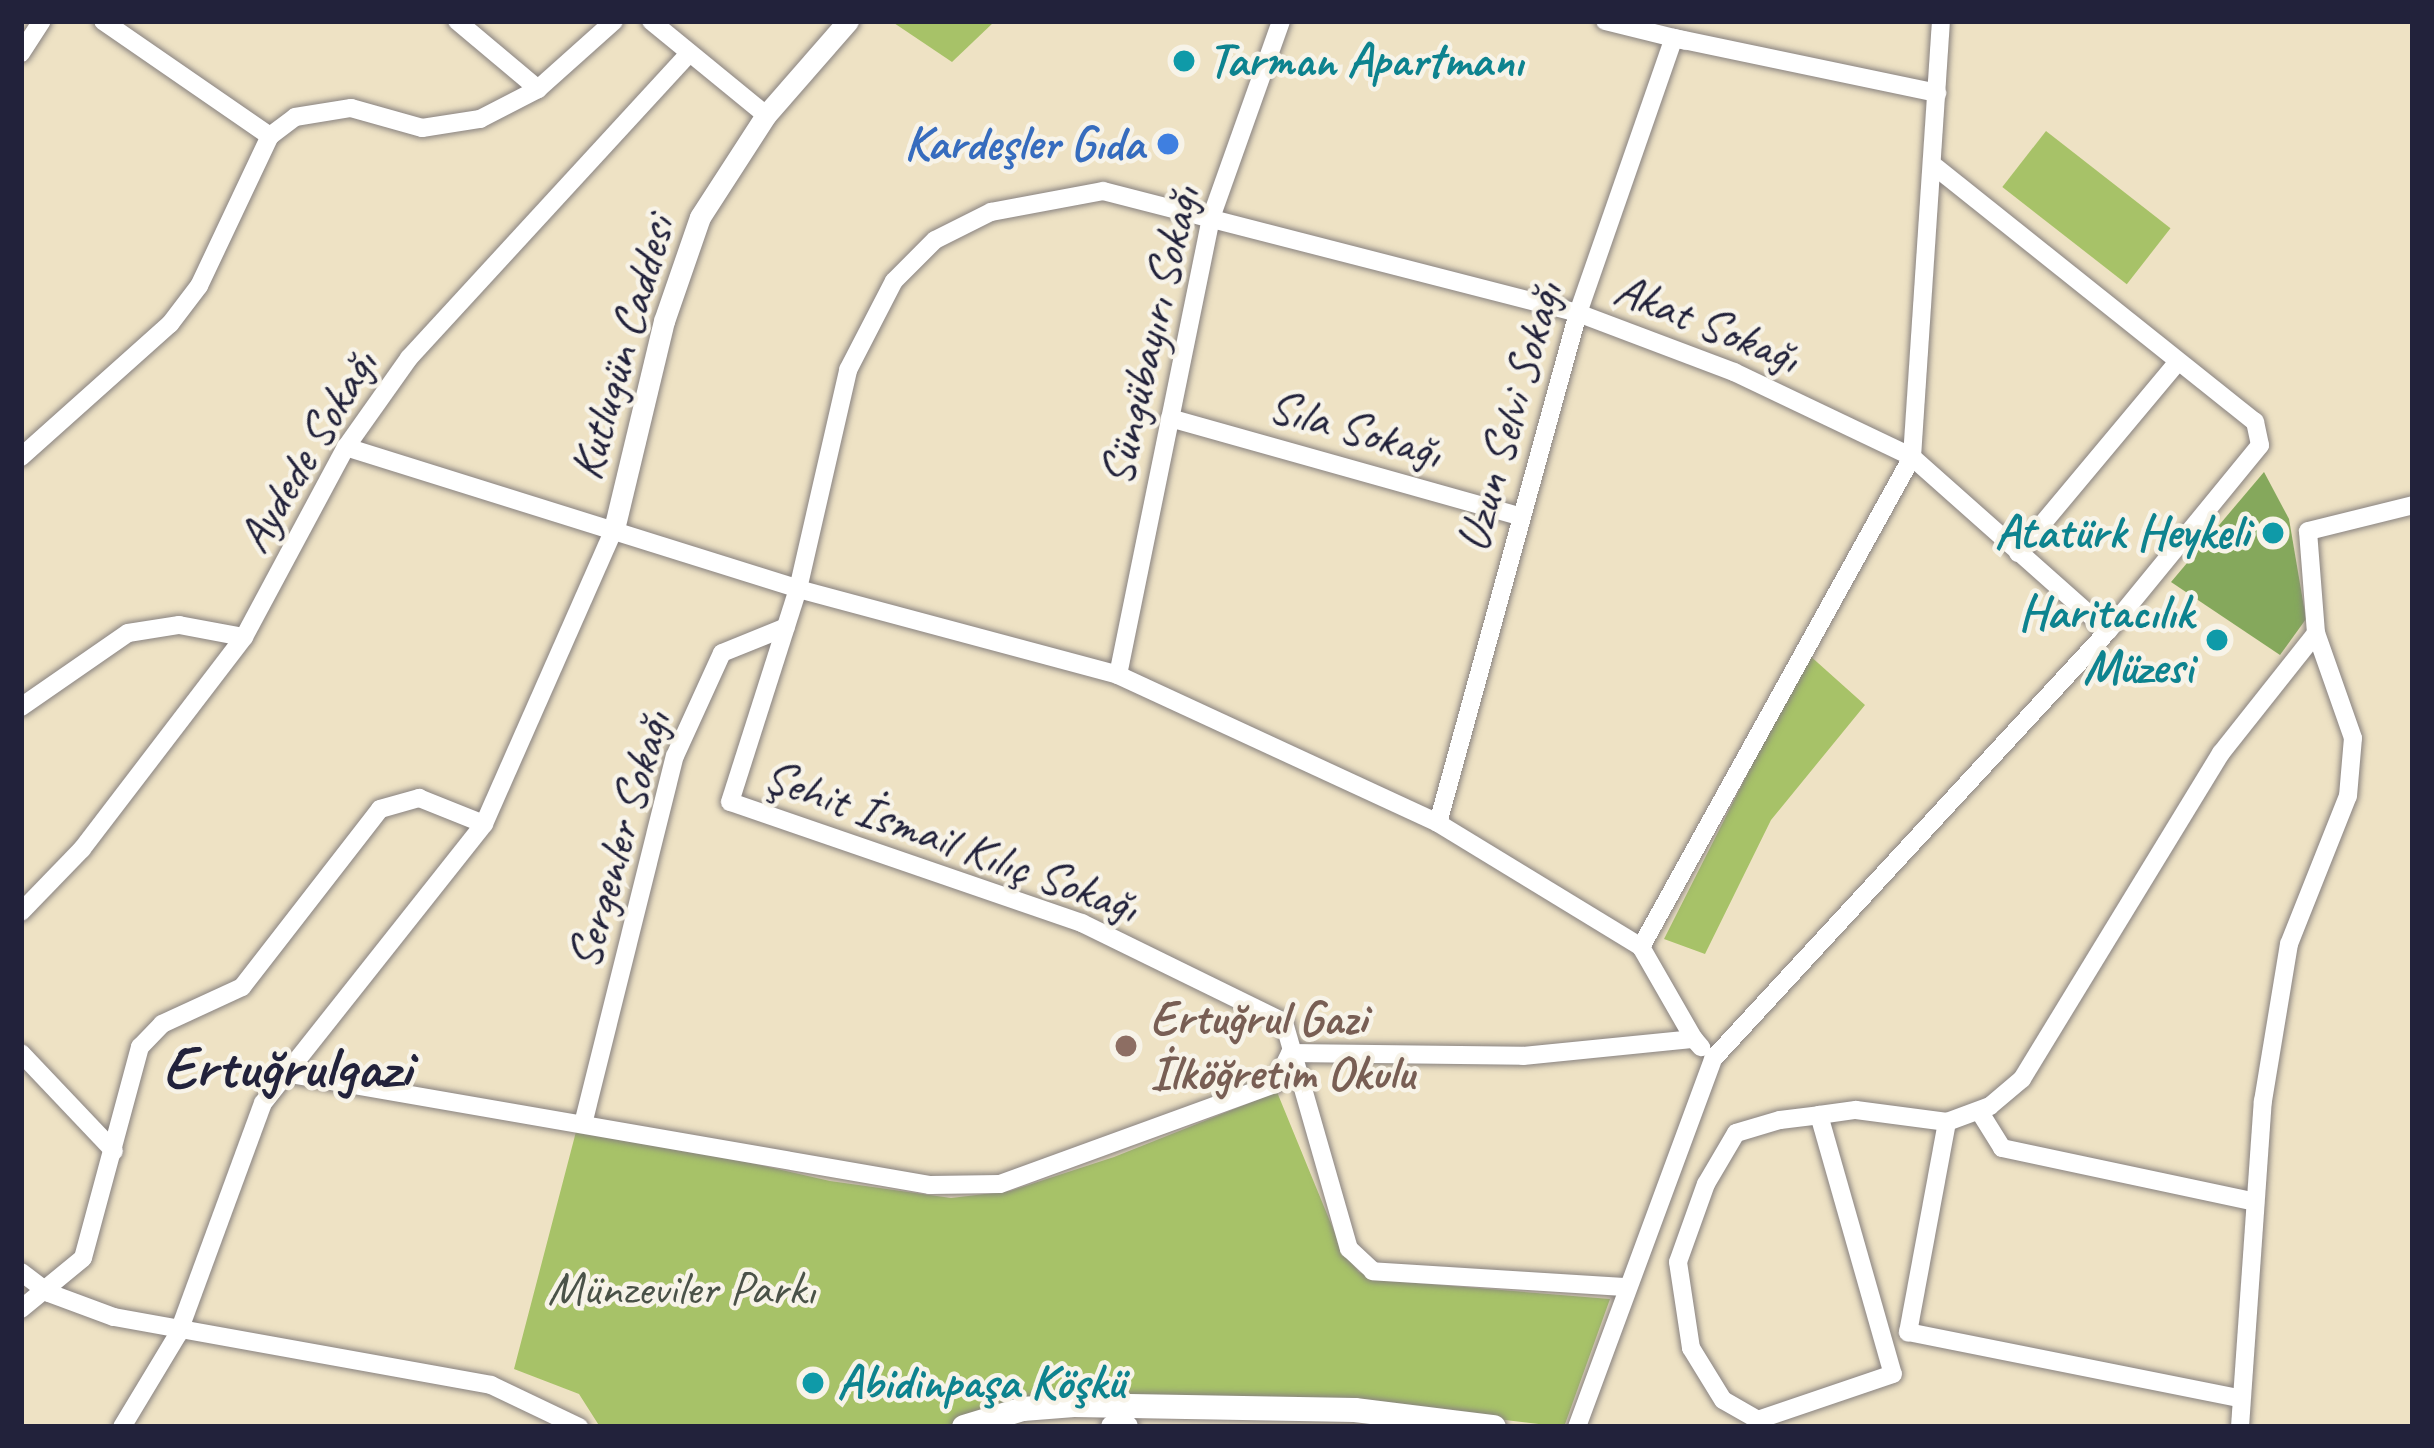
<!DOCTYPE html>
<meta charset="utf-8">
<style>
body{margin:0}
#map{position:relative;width:2434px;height:1448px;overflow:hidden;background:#eee2c4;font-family:Caveat,sans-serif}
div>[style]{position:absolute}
.green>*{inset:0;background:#a7c268;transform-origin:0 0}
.forest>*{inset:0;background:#85a85c}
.roads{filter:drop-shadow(0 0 3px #888280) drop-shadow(0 0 3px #888280)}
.minor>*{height:18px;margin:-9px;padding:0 9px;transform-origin:9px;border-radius:9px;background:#fff}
.tertiary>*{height:21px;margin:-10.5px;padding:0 10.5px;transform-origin:10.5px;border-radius:10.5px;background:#fff}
.secondary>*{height:24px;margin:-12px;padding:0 12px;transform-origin:12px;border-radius:12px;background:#fff}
.dots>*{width:33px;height:33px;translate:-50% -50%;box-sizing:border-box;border:6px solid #f7f3e8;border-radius:50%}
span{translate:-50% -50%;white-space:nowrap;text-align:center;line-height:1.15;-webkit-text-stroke:9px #f7f3e8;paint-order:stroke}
.culture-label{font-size:48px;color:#0d838f;font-weight:700}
.left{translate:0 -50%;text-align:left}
.right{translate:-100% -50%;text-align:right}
.shop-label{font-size:48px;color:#366cbe;font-weight:700}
.street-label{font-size:48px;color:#22223b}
.education-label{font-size:48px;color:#785e54;font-weight:700}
.park-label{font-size:48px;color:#4a5248}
.district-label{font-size:60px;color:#22223b;font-weight:700}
.frame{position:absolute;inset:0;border:24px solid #22223b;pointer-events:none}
</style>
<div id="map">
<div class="green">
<div style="clip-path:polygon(891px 21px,995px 21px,952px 62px)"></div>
<div style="left:2046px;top:131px;width:158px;height:71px;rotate:38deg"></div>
<div style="clip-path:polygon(1808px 654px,1865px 705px,1771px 820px,1705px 954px,1664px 939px)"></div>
<div style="clip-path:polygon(1277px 1092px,1343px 1253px,1359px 1272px,1379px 1280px,1610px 1299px,1564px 1427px,1371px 1404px,1018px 1404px,947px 1427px,600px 1427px,579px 1394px,514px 1369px,578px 1124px,830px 1181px,951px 1198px,1010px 1191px,1114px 1157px)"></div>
</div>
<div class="forest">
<div style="clip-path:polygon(2264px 472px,2289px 519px,2306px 619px,2280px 655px,2171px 582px)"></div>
</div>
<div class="roads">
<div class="minor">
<div style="left:103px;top:21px;width:203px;rotate:34.6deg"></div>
<div style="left:457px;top:21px;width:106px;rotate:40deg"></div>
<div style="left:651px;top:21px;width:149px;rotate:39.3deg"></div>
<div style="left:1605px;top:21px;width:83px;rotate:13.9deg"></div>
<div style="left:21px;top:53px;width:38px;rotate:-57deg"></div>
<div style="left:1170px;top:418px;width:362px;rotate:15.7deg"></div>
<div style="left:346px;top:447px;width:474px;rotate:17.4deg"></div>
<div style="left:798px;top:589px;width:225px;rotate:-77.1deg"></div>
<div style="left:848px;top:370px;width:100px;rotate:-62.7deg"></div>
<div style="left:894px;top:281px;width:58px;rotate:-45deg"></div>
<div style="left:935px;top:240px;width:63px;rotate:-26.6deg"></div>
<div style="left:991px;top:212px;width:114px;rotate:-10.6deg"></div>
<div style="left:1103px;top:191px;width:490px;rotate:14.4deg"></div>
<div style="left:1578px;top:313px;width:167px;rotate:20.7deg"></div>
<div style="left:1734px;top:372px;width:197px;rotate:25.5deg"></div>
<div style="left:1912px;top:457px;width:262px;rotate:41.6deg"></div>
<div style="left:21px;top:457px;width:200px;rotate:-41.8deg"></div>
<div style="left:170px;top:324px;width:48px;rotate:-52.7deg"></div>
<div style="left:199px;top:286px;width:166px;rotate:-64.7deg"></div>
<div style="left:270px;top:136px;width:31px;rotate:-37deg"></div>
<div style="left:295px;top:117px;width:57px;rotate:-9.1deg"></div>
<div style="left:351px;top:108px;width:74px;rotate:15.7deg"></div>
<div style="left:422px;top:128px;width:59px;rotate:-8.8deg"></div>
<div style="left:480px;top:119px;width:65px;rotate:-27.3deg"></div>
<div style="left:538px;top:89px;width:102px;rotate:-41.8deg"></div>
<div style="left:2018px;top:553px;width:246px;rotate:-50.1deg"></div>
<div style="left:1118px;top:675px;width:470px;rotate:-78.5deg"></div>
<div style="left:1212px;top:215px;width:206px;rotate:-70.4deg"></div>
<div style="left:21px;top:707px;width:130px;rotate:-34.7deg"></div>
<div style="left:128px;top:633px;width:52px;rotate:-8.9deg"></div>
<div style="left:179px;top:625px;width:66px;rotate:10.5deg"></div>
<div style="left:1438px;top:823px;width:529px;rotate:-74.65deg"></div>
<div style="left:1578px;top:313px;width:291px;rotate:-70.8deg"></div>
<div style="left:1674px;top:38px;width:269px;rotate:11.8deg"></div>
<div style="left:21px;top:912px;width:88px;rotate:-45.9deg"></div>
<div style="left:82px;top:849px;width:267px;rotate:-52.6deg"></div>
<div style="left:244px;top:637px;width:216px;rotate:-61.8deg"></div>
<div style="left:346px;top:447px;width:109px;rotate:-54.7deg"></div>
<div style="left:409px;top:358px;width:414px;rotate:-47.4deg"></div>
<div style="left:1641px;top:947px;width:560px;rotate:-61.05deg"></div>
<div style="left:1912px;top:457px;width:437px;rotate:-86.2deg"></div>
<div style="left:21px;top:1053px;width:135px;rotate:46.5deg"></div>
<div style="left:290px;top:1074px;width:650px;rotate:9.84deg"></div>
<div style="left:930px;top:1185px;width:70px;rotate:-0.8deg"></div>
<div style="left:1000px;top:1184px;width:293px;rotate:-20deg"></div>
<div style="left:1275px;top:1084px;width:34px;rotate:-64deg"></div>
<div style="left:1290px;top:1053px;width:233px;rotate:0.7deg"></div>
<div style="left:1523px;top:1056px;width:172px;rotate:-5.7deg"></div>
<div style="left:1694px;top:1039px;width:11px;rotate:49deg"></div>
<div style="left:1981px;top:1114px;width:40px;rotate:58deg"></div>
<div style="left:2002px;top:1148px;width:259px;rotate:12deg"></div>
<div style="left:1819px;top:1115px;width:269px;rotate:74.1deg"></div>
<div style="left:1893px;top:1374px;width:143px;rotate:161.2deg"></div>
<div style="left:1758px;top:1420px;width:40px;rotate:-150.3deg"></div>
<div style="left:1723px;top:1400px;width:61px;rotate:-121.6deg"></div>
<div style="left:1691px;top:1348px;width:87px;rotate:-98.6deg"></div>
<div style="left:1678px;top:1262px;width:83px;rotate:-70.3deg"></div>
<div style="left:1706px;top:1184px;width:59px;rotate:-59.5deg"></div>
<div style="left:1736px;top:1133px;width:46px;rotate:-16.5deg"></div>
<div style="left:1780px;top:1120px;width:39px;rotate:-7deg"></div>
<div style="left:1819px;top:1115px;width:37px;rotate:-8deg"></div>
<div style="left:1856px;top:1110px;width:92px;rotate:7.5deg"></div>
<div style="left:1947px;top:1122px;width:46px;rotate:-20.4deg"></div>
<div style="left:1990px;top:1106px;width:42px;rotate:-40.2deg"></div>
<div style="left:2022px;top:1079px;width:382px;rotate:-58.6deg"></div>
<div style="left:2221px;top:753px;width:153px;rotate:-51.6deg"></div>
<div style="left:584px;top:1120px;width:375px;rotate:-76deg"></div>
<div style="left:675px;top:756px;width:113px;rotate:-65.5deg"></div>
<div style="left:722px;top:653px;width:69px;rotate:-22.1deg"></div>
<div style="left:1947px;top:1122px;width:214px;rotate:100.5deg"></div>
<div style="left:1908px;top:1332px;width:338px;rotate:11.3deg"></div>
<div style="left:21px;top:1272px;width:35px;rotate:37deg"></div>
<div style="left:49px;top:1293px;width:69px;rotate:20.3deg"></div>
<div style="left:114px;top:1317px;width:383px;rotate:10.2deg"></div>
<div style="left:491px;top:1385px;width:98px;rotate:25.5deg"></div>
<div style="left:1624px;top:1287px;width:252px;rotate:-176.4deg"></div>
<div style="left:1373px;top:1271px;width:33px;rotate:-137deg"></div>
<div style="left:1349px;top:1249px;width:236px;rotate:-106deg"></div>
<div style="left:1284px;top:1022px;width:225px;rotate:-153.9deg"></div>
<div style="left:1082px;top:923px;width:372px;rotate:-161deg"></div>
<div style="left:730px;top:802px;width:224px;rotate:-72.3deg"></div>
<div style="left:798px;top:589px;width:331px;rotate:15deg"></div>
<div style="left:1118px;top:675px;width:353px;rotate:24.8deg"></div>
<div style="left:1438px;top:823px;width:238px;rotate:31.4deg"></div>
<div style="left:1641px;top:947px;width:106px;rotate:60.1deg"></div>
<div style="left:21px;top:1309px;width:80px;rotate:-39.4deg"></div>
<div style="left:83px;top:1258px;width:219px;rotate:-74.9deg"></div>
<div style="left:140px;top:1047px;width:32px;rotate:-46deg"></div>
<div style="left:162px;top:1024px;width:88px;rotate:-24.8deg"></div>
<div style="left:242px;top:987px;width:225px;rotate:-52.2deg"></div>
<div style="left:380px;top:809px;width:41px;rotate:-15.8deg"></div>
<div style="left:419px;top:798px;width:70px;rotate:21.8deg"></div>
<div style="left:122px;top:1427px;width:109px;rotate:-58.9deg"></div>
<div style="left:178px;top:1334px;width:246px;rotate:-69.8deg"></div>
<div style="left:263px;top:1103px;width:356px;rotate:-51.6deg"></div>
<div style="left:484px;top:824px;width:322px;rotate:-66.2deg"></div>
<div style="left:1577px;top:1427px;width:392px;rotate:-69.7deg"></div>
<div style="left:1713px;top:1059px;width:582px;rotate:-47.3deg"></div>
<div style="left:2108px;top:631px;width:240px;rotate:-50.7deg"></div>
<div style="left:2260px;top:445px;width:24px;rotate:-102deg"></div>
<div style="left:2255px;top:422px;width:408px;rotate:-141.4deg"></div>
<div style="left:2240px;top:1427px;width:327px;rotate:-86deg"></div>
<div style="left:2263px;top:1101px;width:159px;rotate:-80.6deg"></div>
<div style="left:2289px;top:944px;width:159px;rotate:-68.3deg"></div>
<div style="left:2348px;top:796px;width:58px;rotate:-85.1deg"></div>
<div style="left:2353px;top:738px;width:111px;rotate:-109.4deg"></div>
<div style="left:2316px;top:633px;width:102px;rotate:-94.5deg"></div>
<div style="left:2308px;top:531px;width:108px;rotate:-13.9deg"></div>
</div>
<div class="tertiary">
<div style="left:614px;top:529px;width:214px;rotate:-76.5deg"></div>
<div style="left:664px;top:321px;width:110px;rotate:-70.9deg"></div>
<div style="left:700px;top:217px;width:121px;rotate:-57.1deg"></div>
<div style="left:766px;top:115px;width:125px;rotate:-48.9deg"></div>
</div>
<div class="secondary">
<div style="left:964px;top:1427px;width:62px;rotate:-17deg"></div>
<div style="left:1023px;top:1409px;width:51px;rotate:-4.5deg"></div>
<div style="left:1074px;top:1405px;width:281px;rotate:1deg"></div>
<div style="left:1355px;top:1410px;width:140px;rotate:7deg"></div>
<div style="left:1113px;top:1427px;width:13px"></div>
</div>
</div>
<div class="dots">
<div style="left:1184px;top:61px;background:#0f9aa8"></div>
<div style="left:1168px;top:144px;background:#3f7fe0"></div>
<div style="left:2273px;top:533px;background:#0f9aa8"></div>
<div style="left:2217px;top:640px;background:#0f9aa8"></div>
<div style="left:1126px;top:1046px;background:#8d6e63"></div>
<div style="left:813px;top:1383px;background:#0f9aa8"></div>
</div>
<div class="culture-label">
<span class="left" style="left:1208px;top:61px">Tarman Apartmanı</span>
<span class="right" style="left:2249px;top:533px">Atatürk Heykeli</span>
<span class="right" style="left:2193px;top:640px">Haritacılık<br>Müzesi</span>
<span class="left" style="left:837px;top:1383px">Abidinpaşa Köşkü</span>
</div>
<div class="shop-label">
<span class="right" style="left:1144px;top:144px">Kardeşler Gıda</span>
</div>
<div class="street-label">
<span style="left:1707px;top:323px;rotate:22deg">Akat Sokağı</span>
<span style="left:1150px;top:336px;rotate:-77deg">Süngübayırı Sokağı</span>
<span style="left:622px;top:348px;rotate:-74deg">Kutlugün Caddesi</span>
<span style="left:1509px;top:417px;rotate:-74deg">Uzun Selvi Sokağı</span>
<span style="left:1355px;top:429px;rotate:16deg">Sıla Sokağı</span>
<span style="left:307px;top:451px;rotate:-59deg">Aydede Sokağı</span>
<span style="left:619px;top:840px;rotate:-74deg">Sergenler Sokağı</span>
<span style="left:951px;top:841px;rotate:20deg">Şehit İsmail Kılıç Sokağı</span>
</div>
<div class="education-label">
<span class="left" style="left:1150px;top:1046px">Ertuğrul Gazi<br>İlköğretim Okulu</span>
</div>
<div class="park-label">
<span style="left:681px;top:1289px">Münzeviler Parkı</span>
</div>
<div class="district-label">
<span style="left:287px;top:1067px">Ertuğrulgazi</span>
</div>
<div class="frame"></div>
</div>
